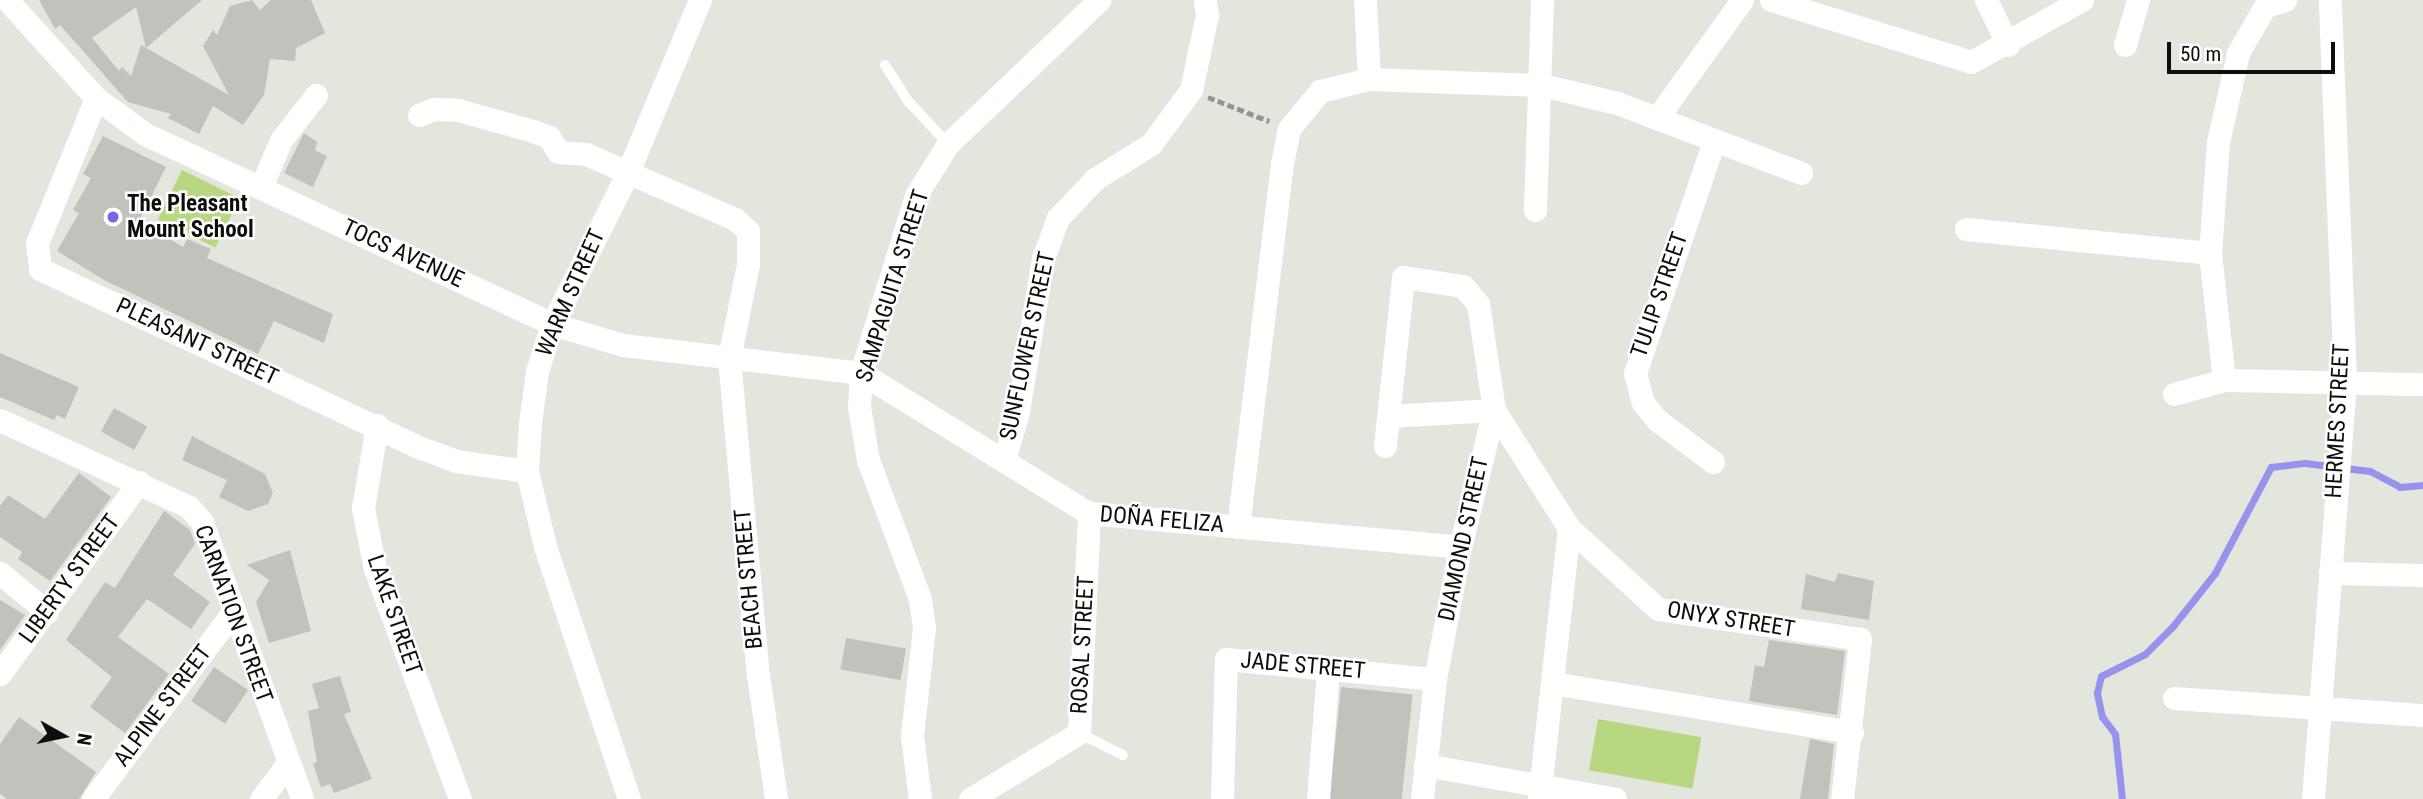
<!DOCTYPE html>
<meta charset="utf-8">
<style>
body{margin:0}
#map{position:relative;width:2423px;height:799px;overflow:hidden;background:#e2e6dd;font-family:"Roboto Condensed",sans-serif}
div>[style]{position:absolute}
.green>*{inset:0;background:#b8d781;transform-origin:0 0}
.stream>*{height:7px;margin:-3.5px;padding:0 3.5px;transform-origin:3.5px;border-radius:3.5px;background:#9593ec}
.building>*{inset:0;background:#c0c3bb;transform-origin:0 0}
.path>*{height:4.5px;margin-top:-2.25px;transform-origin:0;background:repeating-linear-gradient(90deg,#92958f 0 7px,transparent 0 10.5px)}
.service>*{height:10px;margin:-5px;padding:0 5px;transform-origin:5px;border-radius:5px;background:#fff}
.minor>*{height:23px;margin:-11.5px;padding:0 11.5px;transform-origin:11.5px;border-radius:11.5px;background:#fff}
.dots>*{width:19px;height:19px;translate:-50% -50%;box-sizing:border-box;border:4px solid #fff;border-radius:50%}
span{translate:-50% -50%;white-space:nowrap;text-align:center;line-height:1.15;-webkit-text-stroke:5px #fff;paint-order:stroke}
.poi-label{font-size:23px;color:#0c0e0b;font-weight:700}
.left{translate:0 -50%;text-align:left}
.street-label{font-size:23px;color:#0c0e0b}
.north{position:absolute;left:28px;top:701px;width:70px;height:70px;-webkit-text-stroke:5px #fff;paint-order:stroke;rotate:99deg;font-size:19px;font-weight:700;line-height:28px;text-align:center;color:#0c0e0b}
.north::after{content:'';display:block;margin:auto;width:24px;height:32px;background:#0c0e0b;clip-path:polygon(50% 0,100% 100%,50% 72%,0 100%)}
.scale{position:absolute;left:2167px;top:42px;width:168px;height:32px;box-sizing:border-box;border:4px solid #0c0e0b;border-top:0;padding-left:9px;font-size:21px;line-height:24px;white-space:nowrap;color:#0c0e0b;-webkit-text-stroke:5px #fff;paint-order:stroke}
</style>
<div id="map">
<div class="green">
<div style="left:182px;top:170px;width:64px;height:55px;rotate:26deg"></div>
<div style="left:1598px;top:719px;width:105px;height:52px;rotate:10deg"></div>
</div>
<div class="stream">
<div style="left:2122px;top:799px;width:65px;rotate:-96.1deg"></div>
<div style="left:2115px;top:734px;width:21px;rotate:-127deg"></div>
<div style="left:2102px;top:717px;width:25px;rotate:-102deg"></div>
<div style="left:2097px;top:693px;width:17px;rotate:-77deg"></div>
<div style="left:2101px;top:676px;width:49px;rotate:-26.6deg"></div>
<div style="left:2145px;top:654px;width:40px;rotate:-45deg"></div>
<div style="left:2173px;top:626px;width:68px;rotate:-51.6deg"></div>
<div style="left:2215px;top:573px;width:120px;rotate:-62.2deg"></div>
<div style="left:2271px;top:467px;width:34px;rotate:-7deg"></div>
<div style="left:2305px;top:463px;width:65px;rotate:7deg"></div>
<div style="left:2370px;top:471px;width:34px;rotate:28deg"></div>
<div style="left:2400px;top:487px;width:23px;rotate:-5deg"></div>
</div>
<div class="building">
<div style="clip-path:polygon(evenodd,39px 0,202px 0,146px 48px,229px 95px,203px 46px,213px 30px,217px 35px,230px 6px,252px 0,260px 10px,271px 0,311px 0,325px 33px,296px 48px,295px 61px,270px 59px,264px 95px,243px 125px,213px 106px,199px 134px,168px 118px,171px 114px,128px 102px,60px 25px,55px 29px,39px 0,136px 7px,146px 48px,141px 45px,131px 76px,122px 67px,119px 71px,92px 38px,136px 7px)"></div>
<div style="clip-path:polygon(304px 133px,317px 142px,315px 150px,327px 156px,313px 187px,284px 173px)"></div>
<div style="clip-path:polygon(103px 136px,166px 167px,139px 221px,183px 247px,187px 239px,211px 249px,207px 258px,333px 314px,324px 343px,274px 321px,258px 354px,104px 280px,57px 251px,79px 213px,73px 210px,91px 178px,83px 174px)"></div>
<div style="clip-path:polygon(0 353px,79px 387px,65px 419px,57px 415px,54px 420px,0 397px)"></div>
<div style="left:114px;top:408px;width:38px;height:27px;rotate:29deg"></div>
<div style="clip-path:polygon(192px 436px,265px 474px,273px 493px,268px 504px,248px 511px,219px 497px,227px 480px,182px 460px)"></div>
<div style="clip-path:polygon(79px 473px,111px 497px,50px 581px,18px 559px,22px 552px,0 537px,0 506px,8px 495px,45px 519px)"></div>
<div style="clip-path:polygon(164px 511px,190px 530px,195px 544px,173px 575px,210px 602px,191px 629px,147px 599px,118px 637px,169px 674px,125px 733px,90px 707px,112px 677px,66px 640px,105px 582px,115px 588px)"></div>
<div style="clip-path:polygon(290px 550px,311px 631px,269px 643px,256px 602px,269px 580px,247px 565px)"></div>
<div style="clip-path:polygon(1838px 573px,1874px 581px,1869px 620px,1801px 609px,1806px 574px,1835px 582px)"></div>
<div style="clip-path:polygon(0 600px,25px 615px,0 650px)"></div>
<div style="left:846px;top:638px;width:61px;height:32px;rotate:10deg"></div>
<div style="clip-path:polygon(1769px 640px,1845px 651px,1837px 715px,1749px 701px,1755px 665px,1764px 667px)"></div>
<div style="left:214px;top:667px;width:41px;height:41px;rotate:34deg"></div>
<div style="clip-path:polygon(340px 676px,351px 712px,344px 714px,372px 779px,334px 793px,330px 784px,321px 787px,313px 764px,317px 762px,308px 711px,319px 708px,312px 684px)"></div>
<div style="left:1341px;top:687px;width:72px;height:112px;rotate:6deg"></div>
<div style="clip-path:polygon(19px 717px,96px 772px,79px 799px,7px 799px,0 794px,0 744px)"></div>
<div style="clip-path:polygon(1810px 739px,1834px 744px,1828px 799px,1800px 799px)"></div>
</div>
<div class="path">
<div style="left:1208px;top:97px;width:66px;rotate:21.5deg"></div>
</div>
<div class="service">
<div style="left:885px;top:65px;width:43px;rotate:57.4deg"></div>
<div style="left:908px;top:101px;width:59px;rotate:47.1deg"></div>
<div style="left:1079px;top:733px;width:49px;rotate:26.6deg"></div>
</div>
<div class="minor">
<div style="left:7px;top:0;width:132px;rotate:47.8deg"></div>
<div style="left:96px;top:98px;width:61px;rotate:36.3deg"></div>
<div style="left:145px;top:134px;width:449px;rotate:25deg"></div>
<div style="left:552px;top:324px;width:74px;rotate:16.5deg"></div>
<div style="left:623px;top:345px;width:240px;rotate:6.7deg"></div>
<div style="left:861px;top:373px;width:268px;rotate:31.6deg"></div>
<div style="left:1089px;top:513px;width:373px;rotate:5.2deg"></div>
<div style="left:1365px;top:0;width:79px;rotate:87.1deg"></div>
<div style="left:1771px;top:0;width:209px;rotate:17.2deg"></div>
<div style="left:1971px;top:62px;width:127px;rotate:-29.2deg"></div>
<div style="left:1986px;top:0;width:50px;rotate:63.9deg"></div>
<div style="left:2125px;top:45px;width:47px;rotate:-73.9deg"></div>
<div style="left:96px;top:98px;width:157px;rotate:112.1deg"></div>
<div style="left:37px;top:243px;width:26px;rotate:83deg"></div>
<div style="left:40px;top:269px;width:421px;rotate:25.2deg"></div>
<div style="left:421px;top:448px;width:37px;rotate:20deg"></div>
<div style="left:456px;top:461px;width:72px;rotate:8deg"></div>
<div style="left:419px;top:115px;width:16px;rotate:-22deg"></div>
<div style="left:434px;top:109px;width:24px;rotate:2deg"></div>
<div style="left:458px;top:110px;width:78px;rotate:15.6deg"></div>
<div style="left:533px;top:131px;width:17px;rotate:21deg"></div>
<div style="left:549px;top:137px;width:17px;rotate:59deg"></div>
<div style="left:558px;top:152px;width:28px;rotate:4deg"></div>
<div style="left:586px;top:154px;width:163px;rotate:23.6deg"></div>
<div style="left:735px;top:219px;width:18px;rotate:43deg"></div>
<div style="left:748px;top:231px;width:33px;rotate:90deg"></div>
<div style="left:748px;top:264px;width:96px;rotate:101.4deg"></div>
<div style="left:729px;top:358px;width:318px;rotate:84.8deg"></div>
<div style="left:758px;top:675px;width:125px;rotate:81.7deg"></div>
<div style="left:1657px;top:118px;width:145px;rotate:-54.2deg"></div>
<div style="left:261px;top:187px;width:51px;rotate:-66.9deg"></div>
<div style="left:281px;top:140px;width:57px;rotate:-52.1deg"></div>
<div style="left:1535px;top:210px;width:210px;rotate:-88.1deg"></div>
<div style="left:1966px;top:229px;width:245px;rotate:5.6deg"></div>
<div style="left:2224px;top:380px;width:128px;rotate:-96.3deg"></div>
<div style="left:2210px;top:253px;width:111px;rotate:-85.9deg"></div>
<div style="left:2218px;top:142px;width:91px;rotate:-77.3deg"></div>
<div style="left:2238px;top:53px;width:54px;rotate:-60.1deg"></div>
<div style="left:2265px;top:6px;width:21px;rotate:-17deg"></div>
<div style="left:2174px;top:394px;width:52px;rotate:-15.6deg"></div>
<div style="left:2224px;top:380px;width:199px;rotate:1.2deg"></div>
<div style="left:1389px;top:416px;width:105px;rotate:-3.3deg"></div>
<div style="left:1494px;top:410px;width:140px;rotate:57.6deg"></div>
<div style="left:1569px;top:528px;width:120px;rotate:42.3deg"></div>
<div style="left:1658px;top:609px;width:204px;rotate:8.4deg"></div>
<div style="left:1860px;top:639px;width:161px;rotate:96.4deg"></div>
<div style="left:0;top:420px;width:208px;rotate:24.7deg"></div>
<div style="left:189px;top:507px;width:20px;rotate:49deg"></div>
<div style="left:202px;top:522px;width:294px;rotate:70.1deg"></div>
<div style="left:377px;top:425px;width:84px;rotate:99.6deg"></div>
<div style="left:363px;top:508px;width:62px;rotate:78.9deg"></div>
<div style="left:375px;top:569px;width:245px;rotate:69.7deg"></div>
<div style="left:1385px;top:446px;width:170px;rotate:-83.9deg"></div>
<div style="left:1403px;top:277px;width:61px;rotate:8.5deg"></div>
<div style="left:1463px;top:286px;width:23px;rotate:50deg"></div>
<div style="left:1478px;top:304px;width:107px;rotate:81.4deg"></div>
<div style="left:1494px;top:410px;width:141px;rotate:103.9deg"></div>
<div style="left:1460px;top:547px;width:134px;rotate:100.7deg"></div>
<div style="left:1435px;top:679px;width:121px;rotate:96.2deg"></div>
<div style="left:1004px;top:460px;width:50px;rotate:-73.7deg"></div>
<div style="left:1018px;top:412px;width:156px;rotate:-80.8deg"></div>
<div style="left:1043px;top:258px;width:43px;rotate:-69.4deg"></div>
<div style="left:1058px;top:218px;width:54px;rotate:-46.5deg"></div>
<div style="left:1095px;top:179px;width:66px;rotate:-32deg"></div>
<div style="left:1151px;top:144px;width:67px;rotate:-53.5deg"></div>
<div style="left:1191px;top:90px;width:77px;rotate:-78deg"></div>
<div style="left:1207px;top:15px;width:15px;rotate:-98deg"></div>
<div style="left:1713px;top:462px;width:70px;rotate:-143.1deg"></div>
<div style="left:1657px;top:420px;width:22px;rotate:-129deg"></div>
<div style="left:1643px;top:403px;width:31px;rotate:-105deg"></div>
<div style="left:1635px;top:373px;width:245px;rotate:-71.2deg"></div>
<div style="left:1238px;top:527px;width:366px;rotate:-83.1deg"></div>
<div style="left:1282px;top:164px;width:36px;rotate:-79deg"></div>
<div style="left:1289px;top:129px;width:49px;rotate:-50.8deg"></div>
<div style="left:1320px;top:91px;width:50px;rotate:-13.8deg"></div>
<div style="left:1369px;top:79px;width:173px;rotate:2deg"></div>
<div style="left:1542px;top:85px;width:77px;rotate:13.5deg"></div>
<div style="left:1617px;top:103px;width:197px;rotate:20.8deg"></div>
<div style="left:0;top:573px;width:61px;rotate:39.7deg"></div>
<div style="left:2330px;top:573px;width:93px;rotate:1.2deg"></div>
<div style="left:0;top:674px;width:237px;rotate:-54.1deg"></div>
<div style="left:1552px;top:683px;width:304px;rotate:9.3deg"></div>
<div style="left:2174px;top:698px;width:250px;rotate:3.9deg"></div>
<div style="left:1425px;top:765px;width:193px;rotate:10.1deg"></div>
<div style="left:93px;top:799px;width:234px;rotate:-53.2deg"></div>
<div style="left:261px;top:799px;width:45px;rotate:-53.1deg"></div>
<div style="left:629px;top:799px;width:267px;rotate:-108.4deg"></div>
<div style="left:545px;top:546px;width:77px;rotate:-103.5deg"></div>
<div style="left:527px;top:471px;width:48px;rotate:-86.4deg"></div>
<div style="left:530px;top:423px;width:52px;rotate:-82.3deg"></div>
<div style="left:537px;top:371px;width:49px;rotate:-72.3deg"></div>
<div style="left:552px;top:324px;width:170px;rotate:-63.4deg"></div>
<div style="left:628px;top:172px;width:186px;rotate:-67.3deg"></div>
<div style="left:920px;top:799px;width:64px;rotate:-97.2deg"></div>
<div style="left:912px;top:736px;width:109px;rotate:-83.7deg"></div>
<div style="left:924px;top:628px;width:29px;rotate:-98deg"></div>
<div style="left:920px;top:599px;width:148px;rotate:-110.5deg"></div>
<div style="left:868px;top:460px;width:54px;rotate:-99.6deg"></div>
<div style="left:859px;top:407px;width:34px;rotate:-87deg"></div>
<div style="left:861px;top:373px;width:186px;rotate:-72.8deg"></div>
<div style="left:916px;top:195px;width:60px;rotate:-57.9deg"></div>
<div style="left:948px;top:144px;width:209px;rotate:-43.6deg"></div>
<div style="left:970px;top:799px;width:127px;rotate:-31.2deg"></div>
<div style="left:1079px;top:733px;width:220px;rotate:-87.4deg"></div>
<div style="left:1222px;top:799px;width:140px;rotate:-88.4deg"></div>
<div style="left:1226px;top:659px;width:210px;rotate:5.5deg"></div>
<div style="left:1318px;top:799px;width:131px;rotate:-85.6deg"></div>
<div style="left:1539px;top:799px;width:273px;rotate:-83.7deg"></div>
<div style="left:2313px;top:799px;width:421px;rotate:-85.6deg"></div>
<div style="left:2345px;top:379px;width:379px;rotate:-92.3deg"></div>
</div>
<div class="dots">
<div style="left:113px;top:217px;background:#7469e4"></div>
</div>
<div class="poi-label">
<span class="left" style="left:127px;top:217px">The Pleasant<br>Mount School</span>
</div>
<div class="street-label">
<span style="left:403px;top:254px;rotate:25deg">TOCS AVENUE</span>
<span style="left:893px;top:286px;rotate:-73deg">SAMPAGUITA STREET</span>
<span style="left:571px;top:293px;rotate:-66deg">WARM STREET</span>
<span style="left:1660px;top:295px;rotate:-71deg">TULIP STREET</span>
<span style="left:197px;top:342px;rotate:25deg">PLEASANT STREET</span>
<span style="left:1028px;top:346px;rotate:-78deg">SUNFLOWER STREET</span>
<span style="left:2338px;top:421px;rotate:-87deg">HERMES STREET</span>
<span style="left:1162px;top:520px;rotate:5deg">DOÑA FELIZA</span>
<span style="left:1464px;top:539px;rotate:-78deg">DIAMOND STREET</span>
<span style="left:70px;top:579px;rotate:-54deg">LIBERTY STREET</span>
<span style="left:749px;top:579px;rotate:-95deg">BEACH STREET</span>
<span style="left:233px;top:614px;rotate:70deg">CARNATION STREET</span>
<span style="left:394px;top:615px;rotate:71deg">LAKE STREET</span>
<span style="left:1731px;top:620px;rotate:9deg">ONYX STREET</span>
<span style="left:1083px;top:645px;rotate:-87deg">ROSAL STREET</span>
<span style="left:1303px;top:666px;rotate:5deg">JADE STREET</span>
<span style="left:163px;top:706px;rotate:-53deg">ALPINE STREET</span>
</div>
<div class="north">N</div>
<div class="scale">50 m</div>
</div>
